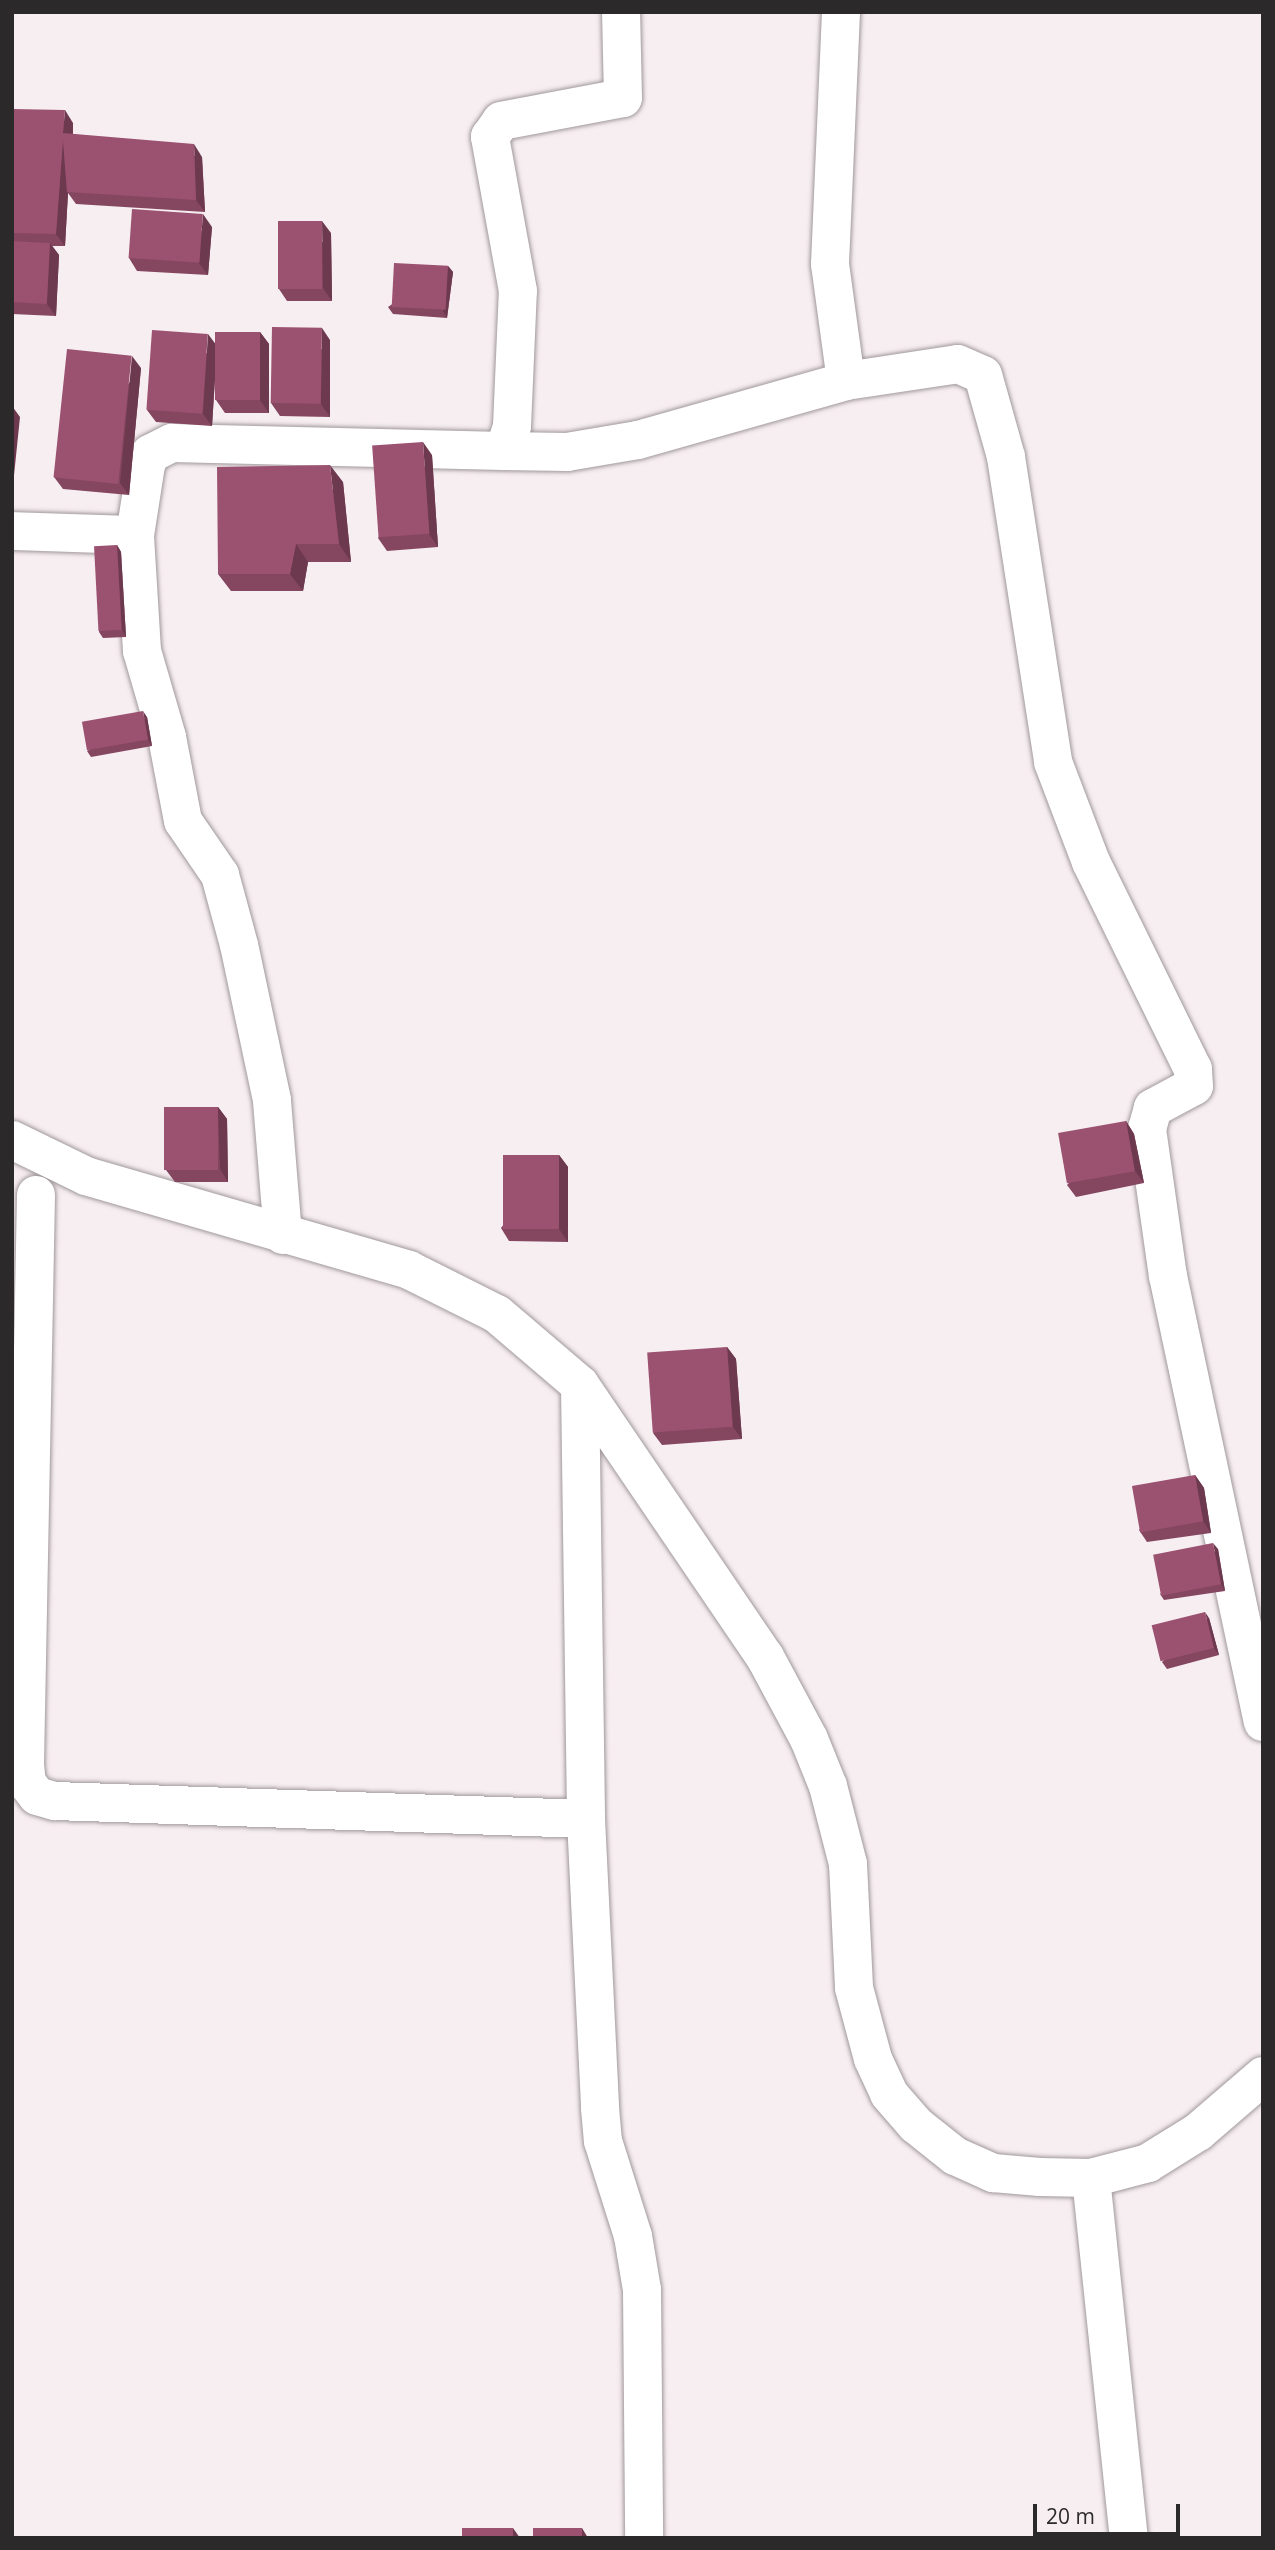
<!DOCTYPE html>
<style>
body{margin:0}
#map{position:relative;width:1275px;height:2550px;overflow:hidden;background:#f7eef1;font-family:"Open Sans",sans-serif}
div>[style]{position:absolute}
.roads{filter:drop-shadow(0 0 2px #a0989b) drop-shadow(0 0 2px #a0989b)}
.minor>*{height:38px;margin:-19px;padding:0 19px;transform-origin:19px;border-radius:19px;background:#fff}
.wall>*{inset:0;background:#854660}
.shaded-wall>*{inset:0;background:#6c394e}
.building>*{inset:0;background:#9b5170;transform-origin:0 0}
span{translate:-50% -50%;white-space:nowrap;text-align:center;line-height:1.15;-webkit-text-stroke:7px #f7eef1;paint-order:stroke}
.frame{position:absolute;inset:0;border:14px solid #2c292a;pointer-events:none}
.scale{position:absolute;left:1033px;top:2504px;width:147px;height:32px;box-sizing:border-box;border:4px solid #2c292a;border-top:0;padding-left:9px;font-size:21px;line-height:24px;white-space:nowrap;color:#2c292a;-webkit-text-stroke:5px #f7eef1;paint-order:stroke}
</style>
<div id="map">
<div class="roads">
<div class="minor">
<div style="left:841px;top:12px;width:252px;rotate:92.5deg"></div>
<div style="left:830px;top:264px;width:118px;rotate:82.2deg"></div>
<div style="left:504px;top:451px;width:63px;rotate:0.9deg"></div>
<div style="left:567px;top:452px;width:72px;rotate:-9.6deg"></div>
<div style="left:638px;top:440px;width:216px;rotate:-15.8deg"></div>
<div style="left:846px;top:381px;width:113px;rotate:-8.6deg"></div>
<div style="left:958px;top:364px;width:27px;rotate:24deg"></div>
<div style="left:983px;top:375px;width:85px;rotate:74.3deg"></div>
<div style="left:1006px;top:457px;width:309px;rotate:81.2deg"></div>
<div style="left:1053px;top:762px;width:107px;rotate:69.2deg"></div>
<div style="left:1091px;top:862px;width:231px;rotate:63.8deg"></div>
<div style="left:1193px;top:1069px;width:17px;rotate:87deg"></div>
<div style="left:1194px;top:1086px;width:47px;rotate:151.8deg"></div>
<div style="left:1153px;top:1108px;width:22px;rotate:106deg"></div>
<div style="left:1147px;top:1129px;width:148px;rotate:81.9deg"></div>
<div style="left:1168px;top:1276px;width:456px;rotate:78deg"></div>
<div style="left:12px;top:531px;width:123px;rotate:1.9deg"></div>
<div style="left:12px;top:1140px;width:82px;rotate:25.9deg"></div>
<div style="left:86px;top:1176px;width:336px;rotate:16.2deg"></div>
<div style="left:409px;top:1270px;width:98px;rotate:26.6deg"></div>
<div style="left:497px;top:1314px;width:109px;rotate:40.5deg"></div>
<div style="left:580px;top:1385px;width:329px;rotate:55.8deg"></div>
<div style="left:765px;top:1657px;width:93px;rotate:61.8deg"></div>
<div style="left:809px;top:1739px;width:51px;rotate:68deg"></div>
<div style="left:828px;top:1786px;width:81px;rotate:75.6deg"></div>
<div style="left:848px;top:1864px;width:124px;rotate:87.2deg"></div>
<div style="left:854px;top:1988px;width:73px;rotate:75deg"></div>
<div style="left:873px;top:2059px;width:38px;rotate:65deg"></div>
<div style="left:889px;top:2094px;width:41px;rotate:48.9deg"></div>
<div style="left:916px;top:2125px;width:50px;rotate:38.5deg"></div>
<div style="left:955px;top:2156px;width:42px;rotate:24.1deg"></div>
<div style="left:993px;top:2173px;width:47px;rotate:4.9deg"></div>
<div style="left:1040px;top:2177px;width:51px;rotate:1.1deg"></div>
<div style="left:1091px;top:2178px;width:59px;rotate:-14.7deg"></div>
<div style="left:1148px;top:2163px;width:59px;rotate:-31.8deg"></div>
<div style="left:1198px;top:2132px;width:86px;rotate:-40.7deg"></div>
<div style="left:36px;top:1195px;width:570px;rotate:91.11deg"></div>
<div style="left:25px;top:1765px;width:18px;rotate:84deg"></div>
<div style="left:27px;top:1783px;width:16px;rotate:52deg"></div>
<div style="left:37px;top:1796px;width:19px;rotate:16deg"></div>
<div style="left:55px;top:1801px;width:531px;rotate:1.94deg"></div>
<div style="left:283px;top:1235px;width:135px;rotate:-94.7deg"></div>
<div style="left:272px;top:1100px;width:158px;rotate:-102deg"></div>
<div style="left:239px;top:945px;width:73px;rotate:-105.2deg"></div>
<div style="left:220px;top:875px;width:65px;rotate:-124.4deg"></div>
<div style="left:183px;top:821px;width:86px;rotate:-100.8deg"></div>
<div style="left:167px;top:737px;width:90px;rotate:-106.2deg"></div>
<div style="left:142px;top:651px;width:116px;rotate:-93.5deg"></div>
<div style="left:135px;top:535px;width:71px;rotate:-81.1deg"></div>
<div style="left:146px;top:465px;width:12px;rotate:-70deg"></div>
<div style="left:150px;top:454px;width:25px;rotate:-27deg"></div>
<div style="left:172px;top:443px;width:332px;rotate:1.4deg"></div>
<div style="left:504px;top:451px;width:26px;rotate:-72deg"></div>
<div style="left:512px;top:426px;width:135px;rotate:-87.5deg"></div>
<div style="left:518px;top:291px;width:157px;rotate:-100.3deg"></div>
<div style="left:490px;top:137px;width:19px;rotate:-55deg"></div>
<div style="left:501px;top:121px;width:124px;rotate:-10.7deg"></div>
<div style="left:623px;top:98px;width:86px;rotate:-91.3deg"></div>
<div style="left:580px;top:1385px;width:434px;rotate:89.2deg"></div>
<div style="left:586px;top:1819px;width:289px;rotate:87.2deg"></div>
<div style="left:600px;top:2108px;width:33px;rotate:85deg"></div>
<div style="left:603px;top:2141px;width:100px;rotate:72.5deg"></div>
<div style="left:633px;top:2236px;width:55px;rotate:80.5deg"></div>
<div style="left:642px;top:2290px;width:248px;rotate:89.5deg"></div>
<div style="left:1091px;top:2178px;width:362px;rotate:84deg"></div>
</div>
</div>
<div class="wall">
<div style="clip-path:polygon(12px 109px,73px 123px,73px 134px,202px 157px,205px 212px,76px 204px,68px 193px,65px 246px,52px 246px,59px 255px,56px 316px,12px 314px)"></div>
<div style="clip-path:polygon(212px 227px,208px 275px,137px 271px,129px 258px)"></div>
<div style="clip-path:polygon(331px 233px,332px 301px,287px 301px,279px 289px)"></div>
<div style="clip-path:polygon(448px 266px,453px 272px,447px 318px,393px 314px,388px 307px)"></div>
<div style="clip-path:polygon(260px 332px,269px 344px,269px 413px,225px 413px,216px 400px,216px 363px,212px 426px,156px 422px,147px 410px,216px 344px)"></div>
<div style="clip-path:polygon(330px 340px,330px 417px,280px 416px,271px 403px)"></div>
<div style="clip-path:polygon(141px 368px,129px 495px,63px 489px,54px 477px)"></div>
<div style="clip-path:polygon(432px 455px,438px 547px,387px 551px,378px 538px)"></div>
<div style="clip-path:polygon(343px 482px,351px 562px,308px 562px,303px 591px,231px 591px,218px 574px)"></div>
<div style="clip-path:polygon(117px 545px,121px 552px,126px 637px,103px 638px,99px 632px)"></div>
<div style="clip-path:polygon(147px 717px,152px 746px,91px 757px,87px 751px)"></div>
<div style="clip-path:polygon(218px 1107px,227px 1119px,228px 1182px,175px 1182px,166px 1170px)"></div>
<div style="clip-path:polygon(1126px 1121px,1134px 1134px,1144px 1183px,1076px 1197px,1067px 1185px)"></div>
<div style="clip-path:polygon(559px 1155px,568px 1167px,568px 1242px,509px 1241px,501px 1228px)"></div>
<div style="clip-path:polygon(727px 1347px,736px 1359px,742px 1439px,662px 1445px,653px 1433px)"></div>
<div style="clip-path:polygon(1195px 1475px,1204px 1488px,1211px 1533px,1147px 1542px,1139px 1530px)"></div>
<div style="clip-path:polygon(1218px 1549px,1225px 1591px,1164px 1600px,1160px 1594px)"></div>
<div style="clip-path:polygon(1209px 1618px,1219px 1655px,1167px 1669px,1162px 1662px)"></div>
</div>
<div class="shaded-wall">
<div style="clip-path:polygon(65px 110px,73px 123px,72px 146px,63px 133px)"></div>
<div style="clip-path:polygon(63px 140px,67px 192px,68px 193px,65px 246px,56px 234px)"></div>
<div style="clip-path:polygon(194px 144px,202px 157px,205px 212px,196px 200px)"></div>
<div style="clip-path:polygon(203px 214px,212px 227px,208px 275px,199px 263px)"></div>
<div style="clip-path:polygon(322px 221px,331px 233px,332px 301px,323px 288px)"></div>
<div style="clip-path:polygon(50px 243px,59px 255px,56px 316px,47px 304px)"></div>
<div style="clip-path:polygon(448px 266px,453px 272px,447px 318px,443px 311px)"></div>
<div style="clip-path:polygon(322px 328px,330px 340px,330px 417px,321px 404px)"></div>
<div style="clip-path:polygon(260px 332px,269px 344px,269px 413px,260px 400px)"></div>
<div style="clip-path:polygon(208px 334px,217px 346px,212px 426px,203px 414px)"></div>
<div style="clip-path:polygon(132px 356px,141px 368px,129px 495px,120px 483px)"></div>
<div style="clip-path:polygon(12px 406px,20px 417px,13px 485px,12px 484px)"></div>
<div style="clip-path:polygon(423px 442px,432px 455px,438px 547px,429px 534px)"></div>
<div style="clip-path:polygon(330px 465px,343px 482px,351px 562px,339px 544px)"></div>
<div style="clip-path:polygon(296px 544px,308px 562px,303px 591px,290px 574px)"></div>
<div style="clip-path:polygon(117px 545px,121px 552px,126px 637px,122px 630px)"></div>
<div style="clip-path:polygon(143px 711px,147px 717px,152px 746px,148px 740px)"></div>
<div style="clip-path:polygon(218px 1107px,227px 1119px,228px 1182px,220px 1169px)"></div>
<div style="clip-path:polygon(1126px 1121px,1134px 1134px,1144px 1183px,1135px 1171px)"></div>
<div style="clip-path:polygon(559px 1155px,568px 1167px,568px 1242px,559px 1229px)"></div>
<div style="clip-path:polygon(727px 1347px,736px 1359px,742px 1439px,733px 1427px)"></div>
<div style="clip-path:polygon(1195px 1475px,1204px 1488px,1211px 1533px,1203px 1521px)"></div>
<div style="clip-path:polygon(1213px 1543px,1218px 1549px,1225px 1591px,1221px 1584px)"></div>
<div style="clip-path:polygon(1205px 1612px,1209px 1618px,1219px 1655px,1214px 1648px)"></div>
<div style="clip-path:polygon(513px 2528px,520px 2538px,513px 2538px)"></div>
<div style="clip-path:polygon(582px 2528px,588px 2538px,582px 2538px)"></div>
</div>
<div class="building">
<div style="clip-path:polygon(12px 109px,65px 110px,63px 133px,194px 144px,196px 200px,67px 192px,63px 140px,56px 234px,12px 233px)"></div>
<div style="left:132px;top:209px;width:71px;height:49px;rotate:4deg"></div>
<div style="left:278px;top:221px;width:44px;height:68px"></div>
<div style="left:12px;top:241px;width:38px;height:61px;rotate:3deg"></div>
<div style="left:394px;top:263px;width:54px;height:44px;rotate:3deg"></div>
<div style="left:272px;top:327px;width:50px;height:76px;rotate:1deg"></div>
<div style="left:152px;top:330px;width:56px;height:80px;rotate:4deg"></div>
<div style="left:260px;top:332px;width:68px;height:45px;rotate:90deg"></div>
<div style="left:67px;top:349px;width:65px;height:129px;rotate:6deg"></div>
<div style="left:423px;top:442px;width:92px;height:51px;rotate:86deg"></div>
<div style="clip-path:polygon(330px 465px,339px 544px,296px 544px,290px 574px,218px 574px,217px 467px)"></div>
<div style="left:117px;top:545px;width:85px;height:23px;rotate:87deg"></div>
<div style="left:143px;top:711px;width:29px;height:62px;rotate:80deg"></div>
<div style="left:164px;top:1107px;width:54px;height:63px"></div>
<div style="left:1126px;top:1121px;width:51px;height:69px;rotate:80deg"></div>
<div style="left:559px;top:1155px;width:74px;height:56px;rotate:90deg"></div>
<div style="left:727px;top:1347px;width:80px;height:80px;rotate:86deg"></div>
<div style="left:1195px;top:1475px;width:47px;height:64px;rotate:80deg"></div>
<div style="left:1213px;top:1543px;width:42px;height:61px;rotate:79deg"></div>
<div style="left:1205px;top:1612px;width:37px;height:55px;rotate:76deg"></div>
<div style="left:462px;top:2528px;width:51px;height:10px"></div>
<div style="left:533px;top:2528px;width:49px;height:10px"></div>
</div>
<div class="frame"></div>
<div class="scale">20 m</div>
</div>
